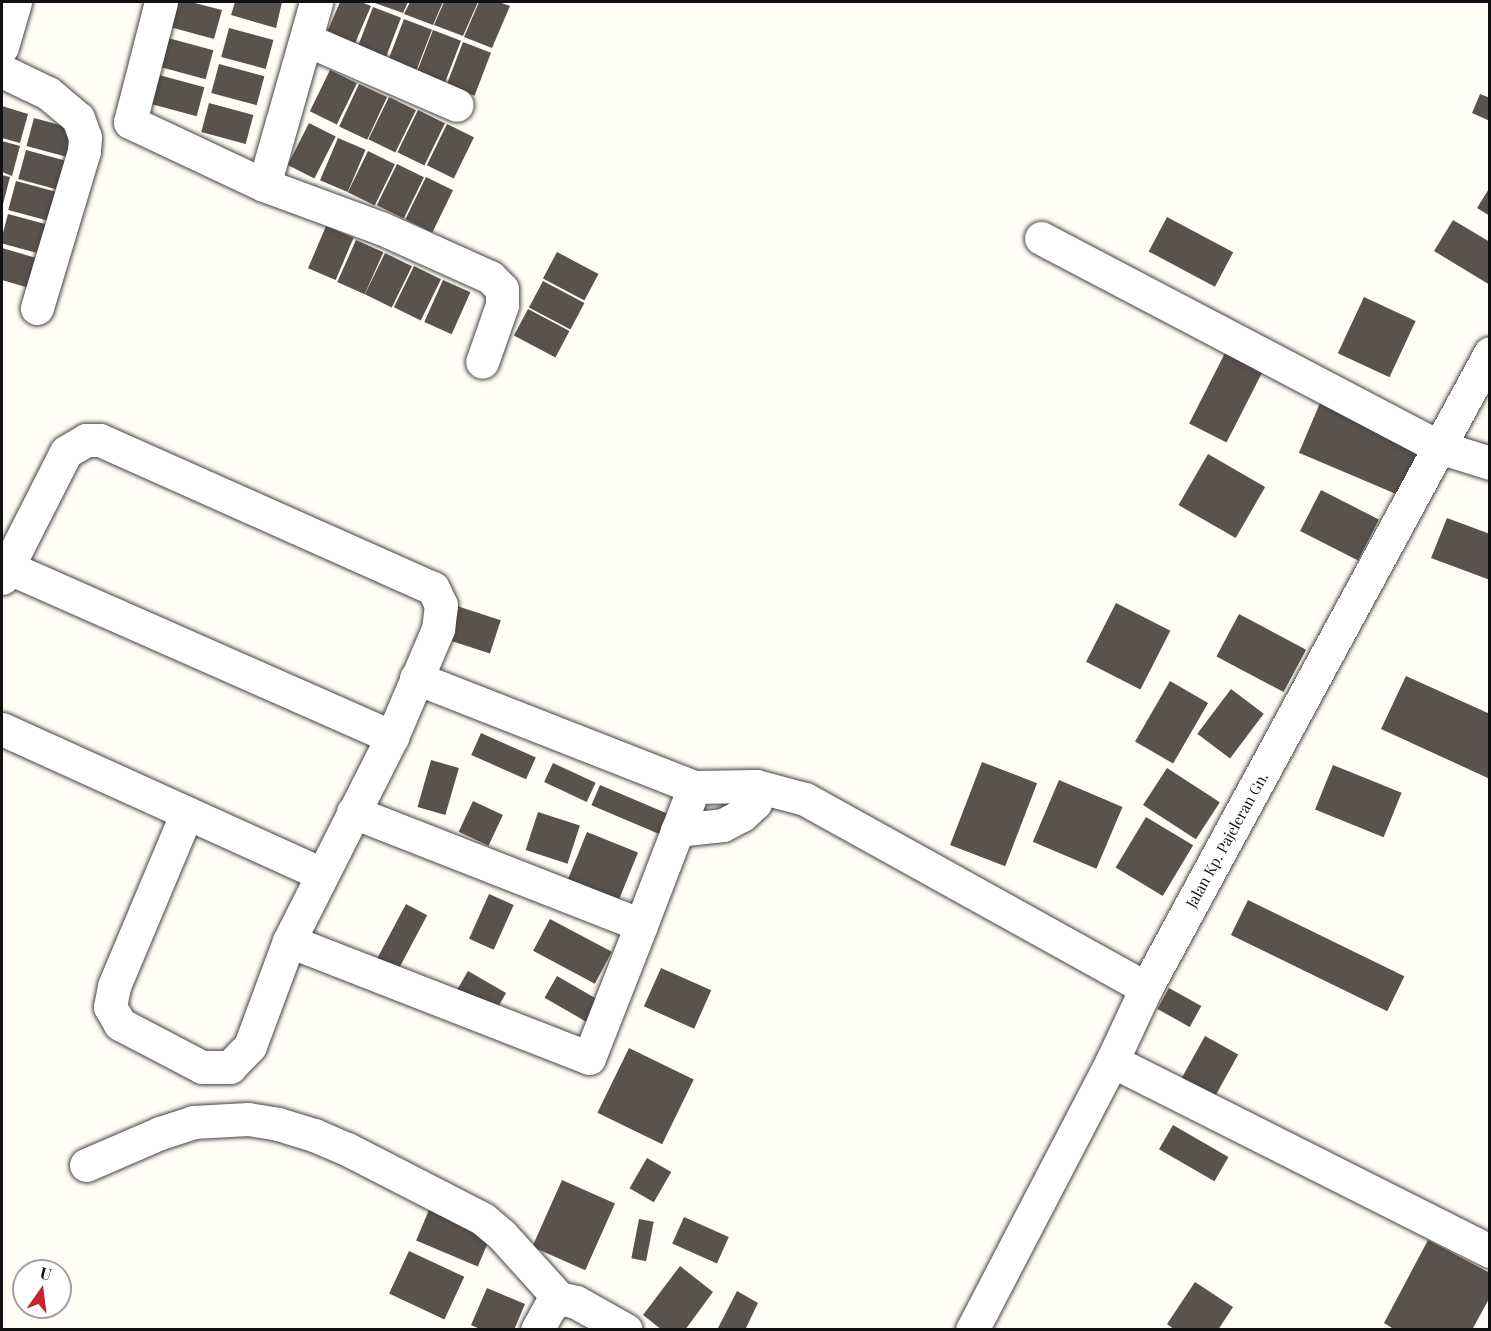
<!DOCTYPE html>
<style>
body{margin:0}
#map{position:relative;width:1491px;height:1331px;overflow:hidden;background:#fffdf5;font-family:"Playfair Display",serif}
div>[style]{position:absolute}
.building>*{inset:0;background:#5a524d;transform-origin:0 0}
.roads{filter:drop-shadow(0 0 2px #444) drop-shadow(0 0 2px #444)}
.street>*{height:33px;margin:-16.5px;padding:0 16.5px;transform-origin:16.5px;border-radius:16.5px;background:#fff}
span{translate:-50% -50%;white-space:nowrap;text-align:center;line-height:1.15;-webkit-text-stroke:6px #fff;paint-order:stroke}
.street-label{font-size:15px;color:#111}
.frame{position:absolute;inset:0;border:3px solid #111;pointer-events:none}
.north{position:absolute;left:12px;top:1259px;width:60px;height:60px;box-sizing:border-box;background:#fff;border:2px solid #a0a0a0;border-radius:50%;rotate:14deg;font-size:16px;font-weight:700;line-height:24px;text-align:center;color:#111}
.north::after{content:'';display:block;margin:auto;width:21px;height:27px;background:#c4262e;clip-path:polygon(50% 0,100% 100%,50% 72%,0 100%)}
</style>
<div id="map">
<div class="building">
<div style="clip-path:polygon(176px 2px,191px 2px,222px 10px,214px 39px,170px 27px)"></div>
<div style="clip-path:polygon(235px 2px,282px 2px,276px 28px,231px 15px)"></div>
<div style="clip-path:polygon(340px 2px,361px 2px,371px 6px,353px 48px,325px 37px)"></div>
<div style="clip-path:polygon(372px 2px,408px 2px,403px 13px)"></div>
<div style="clip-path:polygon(410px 2px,443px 2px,433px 25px,404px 14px)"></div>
<div style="clip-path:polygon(444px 2px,478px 2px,463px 36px,434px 25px)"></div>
<div style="clip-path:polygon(479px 2px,499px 2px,510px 6px,492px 48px,464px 37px)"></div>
<div style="left:373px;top:7px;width:30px;height:47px;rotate:21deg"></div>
<div style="left:404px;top:19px;width:30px;height:46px;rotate:21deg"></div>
<div style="left:229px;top:28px;width:46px;height:30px;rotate:15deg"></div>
<div style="left:433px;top:30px;width:30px;height:47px;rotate:21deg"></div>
<div style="left:168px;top:38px;width:47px;height:30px;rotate:15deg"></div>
<div style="left:463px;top:42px;width:30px;height:46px;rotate:21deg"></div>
<div style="left:219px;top:64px;width:47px;height:30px;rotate:15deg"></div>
<div style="left:330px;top:70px;width:30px;height:46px;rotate:26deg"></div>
<div style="left:159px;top:75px;width:47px;height:30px;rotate:15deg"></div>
<div style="left:359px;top:84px;width:31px;height:47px;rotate:25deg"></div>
<div style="clip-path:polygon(1480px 94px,1490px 98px,1490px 121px,1472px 113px)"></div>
<div style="left:389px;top:97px;width:30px;height:47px;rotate:26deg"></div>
<div style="left:209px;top:103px;width:46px;height:30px;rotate:15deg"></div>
<div style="clip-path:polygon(2px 106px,28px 114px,20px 143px,2px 138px)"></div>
<div style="left:418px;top:110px;width:30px;height:47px;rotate:26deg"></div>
<div style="left:34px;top:118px;width:46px;height:29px;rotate:15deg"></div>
<div style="left:309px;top:123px;width:30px;height:47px;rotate:27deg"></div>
<div style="left:447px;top:124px;width:30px;height:46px;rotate:26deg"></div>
<div style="left:338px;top:138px;width:30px;height:46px;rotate:23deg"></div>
<div style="clip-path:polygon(2px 141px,20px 146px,12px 176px,2px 172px)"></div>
<div style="left:26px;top:150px;width:46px;height:30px;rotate:15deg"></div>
<div style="left:368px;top:151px;width:30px;height:46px;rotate:26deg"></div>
<div style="left:397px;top:164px;width:30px;height:46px;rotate:26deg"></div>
<div style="clip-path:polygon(2px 175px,10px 177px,2px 208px)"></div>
<div style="left:426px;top:177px;width:30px;height:47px;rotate:26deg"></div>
<div style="left:16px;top:181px;width:47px;height:30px;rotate:15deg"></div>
<div style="clip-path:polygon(1490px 187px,1490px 216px,1477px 208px)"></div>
<div style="left:8px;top:214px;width:46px;height:30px;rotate:15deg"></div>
<div style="left:1167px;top:217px;width:75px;height:39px;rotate:28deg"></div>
<div style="clip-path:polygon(1453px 220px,1490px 242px,1490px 285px,1434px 251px)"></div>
<div style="left:326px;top:226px;width:30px;height:46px;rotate:23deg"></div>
<div style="left:356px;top:240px;width:30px;height:46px;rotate:24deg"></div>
<div style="clip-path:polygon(2px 248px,43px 260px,36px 290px,2px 280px)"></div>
<div style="left:557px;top:252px;width:47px;height:30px;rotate:28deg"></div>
<div style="left:385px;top:253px;width:30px;height:46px;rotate:26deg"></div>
<div style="left:414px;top:266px;width:30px;height:46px;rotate:26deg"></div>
<div style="left:443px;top:280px;width:30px;height:46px;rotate:24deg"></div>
<div style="left:543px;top:281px;width:47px;height:30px;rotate:28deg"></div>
<div style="left:1364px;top:297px;width:57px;height:62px;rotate:25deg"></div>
<div style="left:528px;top:309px;width:47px;height:30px;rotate:28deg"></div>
<div style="left:1225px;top:353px;width:42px;height:79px;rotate:27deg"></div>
<div style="left:1320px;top:403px;width:110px;height:54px;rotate:23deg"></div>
<div style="left:1208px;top:454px;width:66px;height:59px;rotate:30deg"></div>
<div style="left:1321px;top:490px;width:65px;height:46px;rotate:27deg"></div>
<div style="clip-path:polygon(1447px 518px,1490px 534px,1490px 580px,1431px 558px)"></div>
<div style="left:1116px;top:603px;width:61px;height:66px;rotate:27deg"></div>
<div style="left:457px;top:606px;width:46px;height:35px;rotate:18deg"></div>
<div style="left:1239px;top:614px;width:76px;height:48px;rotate:28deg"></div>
<div style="clip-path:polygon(1406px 676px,1490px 714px,1490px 779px,1381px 729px)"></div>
<div style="left:1170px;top:681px;width:44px;height:70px;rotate:30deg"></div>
<div style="left:1231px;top:689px;width:41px;height:56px;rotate:37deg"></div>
<div style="left:481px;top:733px;width:60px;height:24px;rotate:24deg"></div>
<div style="left:431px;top:760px;width:29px;height:49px;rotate:16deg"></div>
<div style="left:982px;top:762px;width:59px;height:89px;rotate:21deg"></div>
<div style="left:553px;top:763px;width:47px;height:21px;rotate:25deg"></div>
<div style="left:1333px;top:765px;width:74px;height:48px;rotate:22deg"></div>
<div style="left:1167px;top:768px;width:63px;height:44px;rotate:33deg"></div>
<div style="left:1059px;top:780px;width:69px;height:67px;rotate:23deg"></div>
<div style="left:600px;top:785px;width:78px;height:22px;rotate:23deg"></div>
<div style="left:473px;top:801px;width:33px;height:34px;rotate:25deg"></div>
<div style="left:538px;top:812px;width:44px;height:40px;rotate:18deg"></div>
<div style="left:1146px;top:817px;width:55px;height:59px;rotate:31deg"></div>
<div style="left:587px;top:832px;width:55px;height:56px;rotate:22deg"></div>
<div style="left:489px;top:894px;width:27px;height:49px;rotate:24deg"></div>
<div style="left:1248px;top:900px;width:174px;height:39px;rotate:26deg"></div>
<div style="left:406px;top:904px;width:24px;height:65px;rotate:28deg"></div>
<div style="left:550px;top:919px;width:70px;height:36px;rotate:28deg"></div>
<div style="left:661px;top:968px;width:55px;height:42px;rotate:24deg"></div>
<div style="left:468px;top:971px;width:44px;height:24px;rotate:30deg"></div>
<div style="left:557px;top:976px;width:53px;height:25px;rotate:30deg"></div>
<div style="left:1169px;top:988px;width:37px;height:24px;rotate:29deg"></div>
<div style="left:1205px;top:1036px;width:38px;height:54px;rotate:29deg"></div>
<div style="left:629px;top:1048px;width:72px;height:72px;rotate:26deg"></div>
<div style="left:1173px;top:1125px;width:64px;height:28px;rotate:30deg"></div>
<div style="left:647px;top:1158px;width:28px;height:35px;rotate:30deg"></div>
<div style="left:562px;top:1180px;width:58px;height:73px;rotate:24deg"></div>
<div style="left:429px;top:1210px;width:67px;height:33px;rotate:23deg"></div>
<div style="left:684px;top:1217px;width:49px;height:29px;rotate:24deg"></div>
<div style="left:639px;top:1219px;width:15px;height:40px;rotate:11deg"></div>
<div style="clip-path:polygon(1428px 1240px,1490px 1273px,1490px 1297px,1472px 1330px,1395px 1330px,1384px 1323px)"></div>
<div style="left:409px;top:1251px;width:61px;height:47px;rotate:25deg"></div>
<div style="clip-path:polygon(680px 1266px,713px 1292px,685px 1330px,662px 1330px,643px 1315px)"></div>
<div style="clip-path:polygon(1195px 1282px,1233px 1307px,1218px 1330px,1175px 1330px,1167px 1324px)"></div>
<div style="clip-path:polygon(487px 1288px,525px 1304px,514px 1330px,482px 1330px,471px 1325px)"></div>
<div style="clip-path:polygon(737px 1291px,758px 1303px,745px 1330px,717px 1330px)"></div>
</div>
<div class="roads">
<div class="street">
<div style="left:161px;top:2px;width:124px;rotate:104.5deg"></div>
<div style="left:130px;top:122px;width:148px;rotate:25.2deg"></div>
<div style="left:264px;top:185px;width:125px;rotate:20.2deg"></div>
<div style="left:381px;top:228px;width:120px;rotate:24.2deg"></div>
<div style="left:490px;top:277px;width:17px;rotate:45deg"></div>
<div style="left:502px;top:289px;width:16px;rotate:90deg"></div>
<div style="left:502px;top:305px;width:60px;rotate:109.3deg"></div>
<div style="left:307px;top:40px;width:163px;rotate:23.4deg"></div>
<div style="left:2px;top:47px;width:47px;rotate:-73.9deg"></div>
<div style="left:2px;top:71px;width:51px;rotate:25.6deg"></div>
<div style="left:48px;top:93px;width:39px;rotate:40deg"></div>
<div style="left:78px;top:118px;width:20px;rotate:70deg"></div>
<div style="left:85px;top:137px;width:14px;rotate:94deg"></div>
<div style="left:84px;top:151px;width:164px;rotate:106.7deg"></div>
<div style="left:264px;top:185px;width:190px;rotate:-74.1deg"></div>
<div style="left:1041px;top:238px;width:450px;rotate:27.7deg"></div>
<div style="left:1439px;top:447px;width:53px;rotate:17.4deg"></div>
<div style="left:7px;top:567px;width:421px;rotate:23.8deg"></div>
<div style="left:2px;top:578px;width:141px;rotate:-63.1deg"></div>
<div style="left:66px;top:452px;width:23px;rotate:-31deg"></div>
<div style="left:86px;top:440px;width:14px"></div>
<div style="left:100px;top:440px;width:364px;rotate:24deg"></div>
<div style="left:433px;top:588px;width:19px;rotate:65deg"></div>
<div style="left:441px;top:605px;width:24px;rotate:97deg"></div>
<div style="left:438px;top:629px;width:117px;rotate:113.1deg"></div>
<div style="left:392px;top:737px;width:229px;rotate:116.8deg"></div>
<div style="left:289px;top:941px;width:112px;rotate:110.4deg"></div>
<div style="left:250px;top:1046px;width:29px;rotate:134deg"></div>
<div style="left:230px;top:1067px;width:28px;rotate:180deg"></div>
<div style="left:202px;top:1067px;width:93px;rotate:-152.3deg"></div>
<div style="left:120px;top:1024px;width:20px;rotate:-120deg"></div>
<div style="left:110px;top:1007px;width:21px;rotate:-79deg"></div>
<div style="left:114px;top:986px;width:186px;rotate:-67.2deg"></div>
<div style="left:416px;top:678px;width:299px;rotate:21.4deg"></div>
<div style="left:694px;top:787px;width:62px;rotate:-0.9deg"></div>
<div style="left:756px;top:786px;width:51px;rotate:14.9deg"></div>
<div style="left:805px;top:799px;width:390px;rotate:29deg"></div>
<div style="left:2px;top:729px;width:350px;rotate:24.4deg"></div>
<div style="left:353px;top:812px;width:309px;rotate:21.4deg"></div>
<div style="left:641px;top:925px;width:148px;rotate:-69deg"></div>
<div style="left:677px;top:830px;width:46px;rotate:-6.2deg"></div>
<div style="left:723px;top:825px;width:21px;rotate:-28deg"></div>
<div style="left:742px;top:815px;width:18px;rotate:-43deg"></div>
<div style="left:755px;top:803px;width:17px;rotate:-87deg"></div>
<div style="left:289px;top:941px;width:322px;rotate:21.3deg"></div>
<div style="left:589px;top:1058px;width:143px;rotate:-68.6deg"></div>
<div style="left:1112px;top:1061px;width:423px;rotate:26.7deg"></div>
<div style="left:86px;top:1165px;width:81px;rotate:-23.4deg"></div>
<div style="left:160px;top:1133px;width:35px;rotate:-18deg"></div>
<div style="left:193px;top:1122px;width:55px;rotate:-3.1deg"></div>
<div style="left:248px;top:1119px;width:30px;rotate:9deg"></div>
<div style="left:278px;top:1124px;width:38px;rotate:17deg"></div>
<div style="left:314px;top:1135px;width:36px;rotate:23deg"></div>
<div style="left:347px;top:1149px;width:153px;rotate:27.2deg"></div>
<div style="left:483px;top:1219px;width:25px;rotate:40deg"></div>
<div style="left:502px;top:1235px;width:85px;rotate:47.9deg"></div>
<div style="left:537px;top:1330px;width:26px;rotate:-61deg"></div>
<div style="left:550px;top:1307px;width:13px;rotate:-45deg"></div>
<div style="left:559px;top:1298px;width:17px;rotate:13deg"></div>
<div style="left:576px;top:1302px;width:57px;rotate:29.2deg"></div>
<div style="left:972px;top:1330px;width:303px;rotate:-62.5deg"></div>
<div style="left:1112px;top:1061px;width:81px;rotate:-65deg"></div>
<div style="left:1146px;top:988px;width:722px;rotate:-61.55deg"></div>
</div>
</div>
<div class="street-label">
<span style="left:1227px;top:840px;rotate:-61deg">Jalan Kp. Pajeleran Gn.</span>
</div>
<div class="frame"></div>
<div class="north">U</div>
</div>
